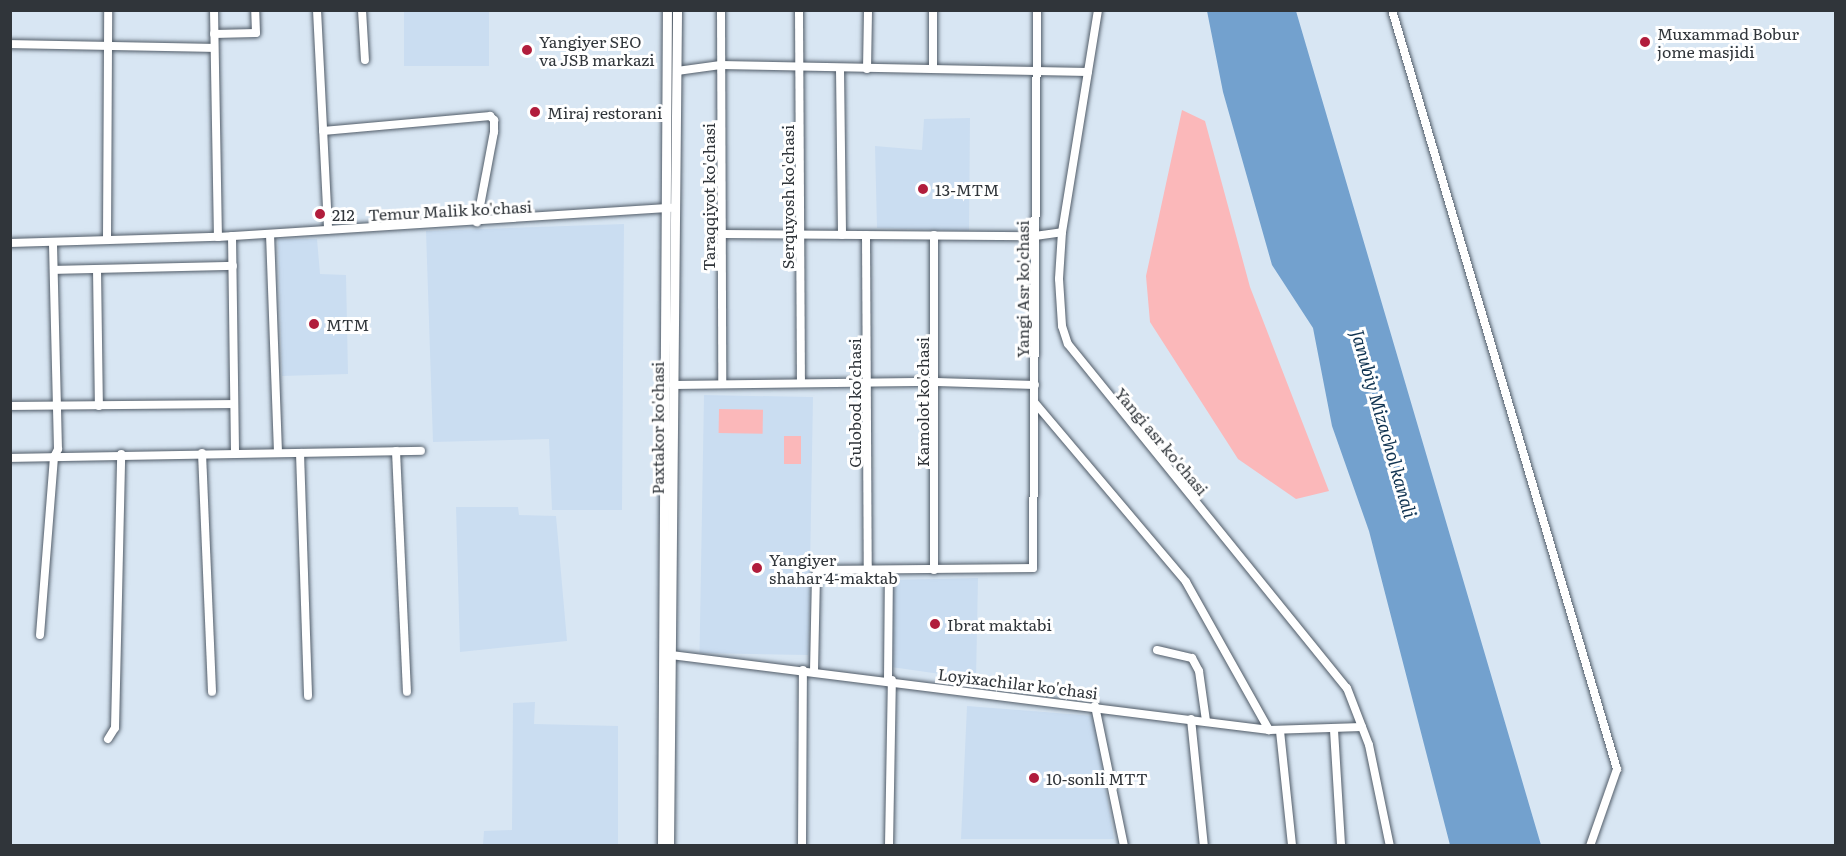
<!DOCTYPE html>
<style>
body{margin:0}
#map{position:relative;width:1846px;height:856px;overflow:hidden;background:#d8e6f3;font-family:Literata,serif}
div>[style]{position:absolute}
.built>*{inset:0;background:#caddf1;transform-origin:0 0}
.green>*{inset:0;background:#fbb8ba;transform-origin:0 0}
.water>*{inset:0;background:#73a1ce}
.roads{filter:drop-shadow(0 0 2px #515c68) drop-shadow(0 0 2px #515c68)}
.minor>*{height:8px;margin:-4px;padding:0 4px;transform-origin:4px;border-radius:4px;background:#fff}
.major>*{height:9px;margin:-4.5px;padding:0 4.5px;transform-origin:4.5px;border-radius:4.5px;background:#fff}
.dots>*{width:16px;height:16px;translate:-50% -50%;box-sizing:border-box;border:3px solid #fff;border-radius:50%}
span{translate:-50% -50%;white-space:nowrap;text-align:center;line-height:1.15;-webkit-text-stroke:6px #fff;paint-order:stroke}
.poi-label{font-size:16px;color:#30353a}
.left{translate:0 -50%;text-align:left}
.street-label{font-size:16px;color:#30353a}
.water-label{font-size:18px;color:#103351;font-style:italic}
.frame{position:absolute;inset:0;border:12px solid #30353a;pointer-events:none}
</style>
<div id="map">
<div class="built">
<div style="left:404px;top:11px;width:85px;height:55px"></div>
<div style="clip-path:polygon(970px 118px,969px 231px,877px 228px,875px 146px,922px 150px,924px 119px)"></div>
<div style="clip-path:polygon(624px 224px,622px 510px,552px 510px,549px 439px,433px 442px,426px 231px)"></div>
<div style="clip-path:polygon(278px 239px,317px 239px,320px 274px,346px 275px,348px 374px,282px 376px)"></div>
<div style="left:813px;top:397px;width:258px;height:109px;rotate:91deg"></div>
<div style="clip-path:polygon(456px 507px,518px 507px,519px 515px,556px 516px,567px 641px,460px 652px)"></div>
<div style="clip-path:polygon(978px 578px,976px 679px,891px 667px,893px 580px)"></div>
<div style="clip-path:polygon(535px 702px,534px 724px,618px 726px,618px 845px,483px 845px,484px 831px,512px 830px,513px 703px)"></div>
<div style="clip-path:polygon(967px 706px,1094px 716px,1114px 839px,961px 839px)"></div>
</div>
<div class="green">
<div style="clip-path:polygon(1182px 110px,1205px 121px,1250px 287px,1329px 491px,1296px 499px,1238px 459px,1150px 322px,1146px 276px)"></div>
<div style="left:719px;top:409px;width:44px;height:24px;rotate:1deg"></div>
<div style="left:784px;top:436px;width:17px;height:28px"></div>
</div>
<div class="water">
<div style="clip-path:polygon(1207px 11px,1296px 11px,1541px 845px,1450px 845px,1369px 531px,1332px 426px,1313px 328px,1272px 265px,1223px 92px)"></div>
</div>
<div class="roads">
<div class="minor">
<div style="left:214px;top:10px;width:227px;rotate:89deg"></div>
<div style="left:317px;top:10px;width:220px;rotate:87.1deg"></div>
<div style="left:362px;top:10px;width:50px;rotate:86.6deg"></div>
<div style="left:721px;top:10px;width:374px;rotate:89.8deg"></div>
<div style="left:799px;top:10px;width:373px;rotate:89.7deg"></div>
<div style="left:933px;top:10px;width:59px;rotate:90deg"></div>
<div style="left:1098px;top:10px;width:225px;rotate:99.2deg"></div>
<div style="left:1062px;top:232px;width:47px;rotate:93.7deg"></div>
<div style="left:1059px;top:279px;width:47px;rotate:86.3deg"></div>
<div style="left:1062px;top:326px;width:19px;rotate:72deg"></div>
<div style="left:1068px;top:344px;width:443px;rotate:51deg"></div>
<div style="left:1347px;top:688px;width:61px;rotate:68.9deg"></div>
<div style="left:1369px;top:745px;width:103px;rotate:78.3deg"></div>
<div style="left:1392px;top:10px;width:792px;rotate:73.49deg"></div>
<div style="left:1617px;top:769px;width:82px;rotate:109.3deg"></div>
<div style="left:214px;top:34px;width:42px;rotate:-1.4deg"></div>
<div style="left:256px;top:33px;width:23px;rotate:-92deg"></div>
<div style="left:10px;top:44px;width:204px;rotate:1.1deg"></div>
<div style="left:840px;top:69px;width:166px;rotate:89.3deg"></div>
<div style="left:867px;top:69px;width:59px;rotate:-89deg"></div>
<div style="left:677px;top:71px;width:44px;rotate:-7.8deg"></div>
<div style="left:721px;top:65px;width:367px;rotate:1.1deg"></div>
<div style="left:323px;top:131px;width:168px;rotate:-5.1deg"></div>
<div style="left:490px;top:116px;width:6px;rotate:45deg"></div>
<div style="left:494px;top:120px;width:12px;rotate:90deg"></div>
<div style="left:494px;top:132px;width:92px;rotate:100.7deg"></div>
<div style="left:270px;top:234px;width:219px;rotate:87.9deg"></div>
<div style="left:722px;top:234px;width:313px;rotate:0.4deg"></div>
<div style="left:1035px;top:236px;width:27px;rotate:-8deg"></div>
<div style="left:866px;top:235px;width:335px;rotate:89.7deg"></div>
<div style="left:232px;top:236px;width:217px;rotate:89.2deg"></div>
<div style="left:107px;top:238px;width:228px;rotate:-89.7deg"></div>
<div style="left:10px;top:243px;width:208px;rotate:-1.7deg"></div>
<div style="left:218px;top:237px;width:454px;rotate:-3.7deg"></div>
<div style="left:97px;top:269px;width:137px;rotate:89.2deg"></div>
<div style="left:54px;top:270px;width:179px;rotate:-1.3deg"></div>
<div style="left:673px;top:385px;width:263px;rotate:-0.7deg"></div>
<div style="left:936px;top:382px;width:99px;rotate:1.7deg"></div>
<div style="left:1035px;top:403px;width:234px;rotate:49.8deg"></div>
<div style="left:1186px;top:582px;width:170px;rotate:60.7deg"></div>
<div style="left:10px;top:406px;width:224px;rotate:-0.5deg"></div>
<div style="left:396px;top:451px;width:241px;rotate:87.4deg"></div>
<div style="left:202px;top:453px;width:239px;rotate:87.6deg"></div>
<div style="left:300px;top:453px;width:243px;rotate:88.1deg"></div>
<div style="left:10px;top:458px;width:411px;rotate:-1deg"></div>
<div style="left:934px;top:570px;width:335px;rotate:-90deg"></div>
<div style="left:40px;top:635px;width:179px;rotate:-85.5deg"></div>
<div style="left:54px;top:457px;width:9px;rotate:-63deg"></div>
<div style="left:58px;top:449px;width:207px;rotate:-91.4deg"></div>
<div style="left:1157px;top:650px;width:36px;rotate:13deg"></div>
<div style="left:1192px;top:658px;width:15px;rotate:62deg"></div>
<div style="left:1199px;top:671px;width:50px;rotate:82deg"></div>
<div style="left:671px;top:655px;width:603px;rotate:7.15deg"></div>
<div style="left:1269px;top:730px;width:93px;rotate:-1.8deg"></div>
<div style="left:814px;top:671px;width:96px;rotate:-88.8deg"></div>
<div style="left:816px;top:575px;width:8px;rotate:-40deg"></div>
<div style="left:822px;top:570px;width:211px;rotate:-0.5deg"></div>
<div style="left:1033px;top:568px;width:558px;rotate:-89.59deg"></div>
<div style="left:888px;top:680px;width:110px;rotate:-89.5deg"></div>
<div style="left:1095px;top:706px;width:143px;rotate:78.3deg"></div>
<div style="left:1191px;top:719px;width:128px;rotate:84.2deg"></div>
<div style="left:1334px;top:730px;width:116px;rotate:86.5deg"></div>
<div style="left:1280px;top:731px;width:116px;rotate:84deg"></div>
<div style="left:108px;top:739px;width:13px;rotate:-58deg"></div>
<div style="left:115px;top:728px;width:274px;rotate:-88.7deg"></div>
<div style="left:802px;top:846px;width:176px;rotate:-89.7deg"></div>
<div style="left:889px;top:846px;width:166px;rotate:-89deg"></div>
</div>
<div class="major">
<div style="left:662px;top:846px;width:836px;rotate:-89.66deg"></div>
<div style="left:669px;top:846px;width:836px;rotate:-89.45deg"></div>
</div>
</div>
<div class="dots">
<div style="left:1645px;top:42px;background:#b11d3c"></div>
<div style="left:527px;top:50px;background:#b11d3c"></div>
<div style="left:535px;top:112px;background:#b11d3c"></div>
<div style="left:923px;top:189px;background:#b11d3c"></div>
<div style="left:320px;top:214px;background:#b11d3c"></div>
<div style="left:314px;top:324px;background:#b11d3c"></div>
<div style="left:757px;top:568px;background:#b11d3c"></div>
<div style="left:935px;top:624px;background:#b11d3c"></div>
<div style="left:1034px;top:778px;background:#b11d3c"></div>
</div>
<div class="poi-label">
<span class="left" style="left:1657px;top:42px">Muxammad Bobur<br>jome masjidi</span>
<span class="left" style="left:539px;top:50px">Yangiyer SEO<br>va JSB markazi</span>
<span class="left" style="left:547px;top:112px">Miraj restorani</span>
<span class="left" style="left:935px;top:189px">13-MTM</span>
<span class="left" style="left:332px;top:214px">212</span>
<span class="left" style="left:326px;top:324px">MTM</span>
<span class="left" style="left:769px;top:568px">Yangiyer<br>shahar 4-maktab</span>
<span class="left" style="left:947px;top:624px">Ibrat maktabi</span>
<span class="left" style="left:1046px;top:778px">10-sonli MTT</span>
</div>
<div class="street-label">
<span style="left:708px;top:197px;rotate:-90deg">Taraqqiyot ko'chasi</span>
<span style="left:787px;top:197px;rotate:-90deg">Serquyosh ko'chasi</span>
<span style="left:450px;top:210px;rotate:-3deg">Temur Malik ko'chasi</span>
<span style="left:1022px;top:289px;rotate:-90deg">Yangi Asr ko'chasi</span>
<span style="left:922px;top:402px;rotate:-90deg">Kamolot ko'chasi</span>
<span style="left:854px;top:403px;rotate:-90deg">Gulobod ko'chasi</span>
<span style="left:657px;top:428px;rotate:-90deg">Paxtakor ko'chasi</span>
<span style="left:1162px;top:441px;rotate:50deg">Yangi asr ko'chasi</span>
<span style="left:1018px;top:683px;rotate:7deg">Loyixachilar ko'chasi</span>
</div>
<div class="water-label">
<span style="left:1384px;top:424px;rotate:74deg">Janubiy Mizachol kanali</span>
</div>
<div class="frame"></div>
</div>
